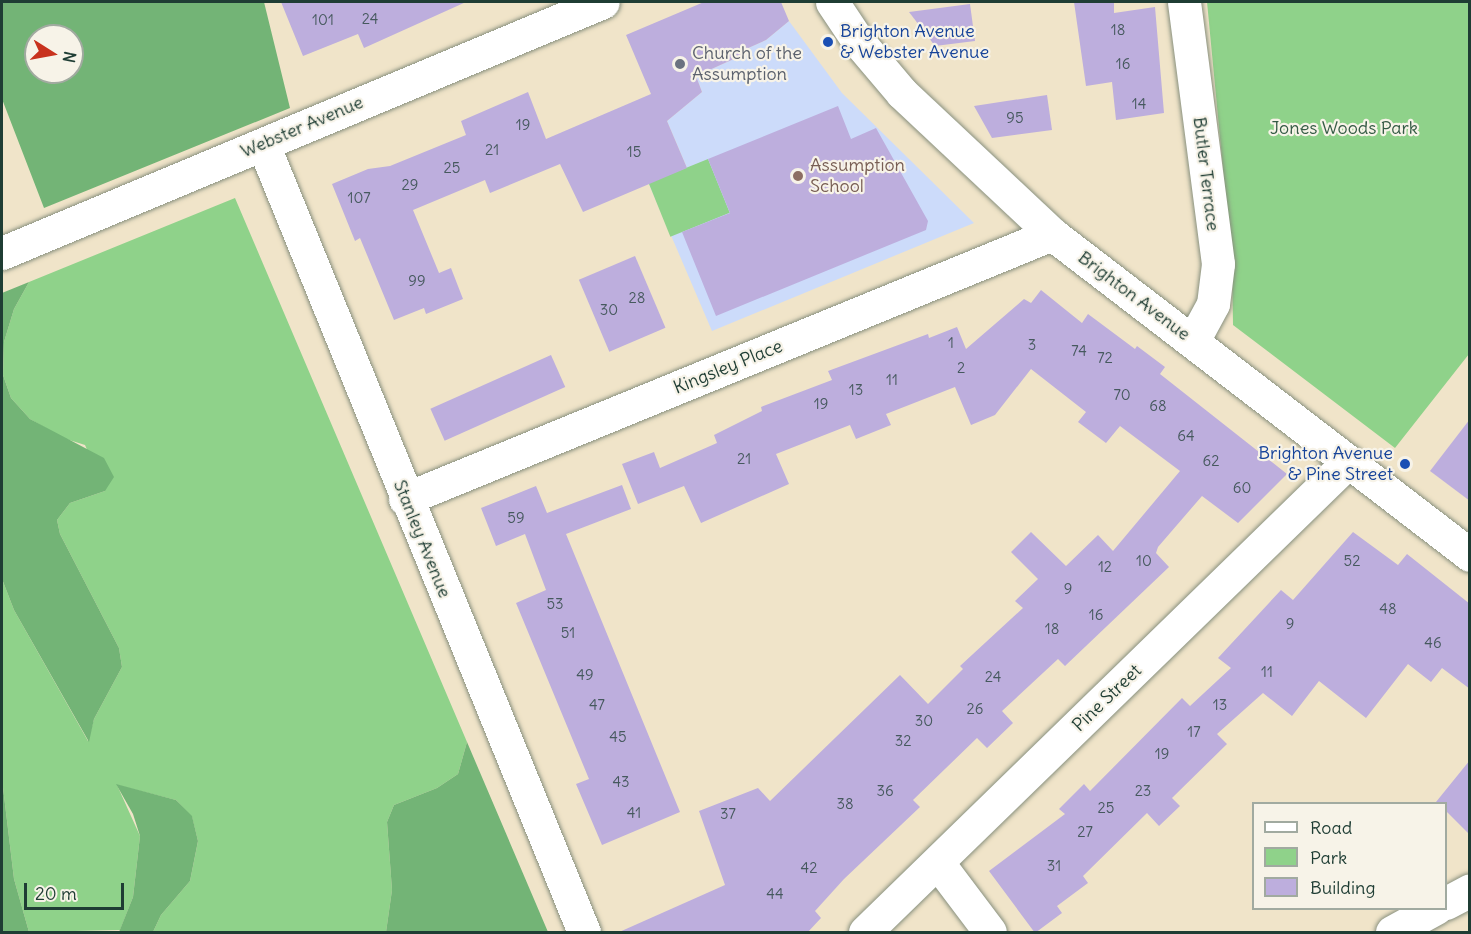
<!DOCTYPE html>
<style>
body{margin:0}
#map{position:relative;width:1471px;height:934px;overflow:hidden;background:#f0e4c9;font-family:Delius,sans-serif}
div>[style]{position:absolute}
.built>*{inset:0;background:#ccdbfa}
.green>*{inset:0;background:#8fd28a;transform-origin:0 0}
.forest>*{inset:0;background:#73b476}
.building>*{inset:0;background:#bdaedd;transform-origin:0 0}
.roads{filter:drop-shadow(0 0 2px #88907e) drop-shadow(0 0 2px #88907e)}
.minor>*{height:33px;margin:-16.5px;padding:0 16.5px;transform-origin:16.5px;border-radius:16.5px;background:#fff}
.dots>*{width:16px;height:16px;translate:-50% -50%;box-sizing:border-box;border:3px solid #f7f3e8;border-radius:50%}
span{translate:-50% -50%;white-space:nowrap;text-align:center;line-height:1.15;-webkit-text-stroke:4.5px #f7f3e8;paint-order:stroke}
.number-label{font-size:15px;color:#46595e}
.number-label span{-webkit-text-stroke-width:0}
.transit-label{font-size:18px;color:#164399}
.left{translate:0 -50%;text-align:left}
.right{translate:-100% -50%;text-align:right}
.worship-label{font-size:18px;color:#5b616d}
.street-label{font-size:18px;color:#1f3d34}
.park-label{font-size:18px;color:#355b45}
.education-label{font-size:18px;color:#785e54}
.frame{position:absolute;inset:0;border:3px solid #1f3d34;pointer-events:none}
.legend{position:absolute;left:1252px;top:802px;width:195px;height:108px;box-sizing:border-box;background:#f7f3e8;border:2px solid #a1aaa0;margin:0;padding:8px 10px;list-style:none;font-size:18px;color:#1f3d34}
.legend li{display:flex;align-items:center;gap:12px;height:30px}
.legend b{width:30px;border:2px solid #a1aaa0}
.north{position:absolute;left:24px;top:24px;width:60px;height:60px;box-sizing:border-box;background:#f7f3e8;border:2px solid #a1aaa0;border-radius:50%;rotate:101deg;font-size:16px;font-weight:700;line-height:24px;text-align:center;color:#1f3d34}
.north::after{content:'';display:block;margin:auto;width:21px;height:27px;background:#c8321e;clip-path:polygon(50% 0,100% 100%,50% 72%,0 100%)}
.scale{position:absolute;left:24px;top:883px;width:100px;height:27px;box-sizing:border-box;border:3px solid #1f3d34;border-top:0;padding-left:8px;font-size:18px;line-height:21px;white-space:nowrap;color:#1f3d34;-webkit-text-stroke:4px #f7f3e8;paint-order:stroke}
</style>
<div id="map">
<div class="built">
<div style="clip-path:polygon(789px 21px,842px 93px,974px 223px,712px 331px,649px 184px,687px 168px,667px 121px,702px 92px,696px 76px,747px 53px,746px 49px,766px 40px)"></div>
</div>
<div class="green">
<div style="clip-path:polygon(1207px 2px,1469px 2px,1469px 354px,1395px 448px,1233px 325px,1232px 263px)"></div>
<div style="left:708px;top:159px;width:58px;height:64px;rotate:68deg"></div>
<div style="clip-path:polygon(235px 198px,467px 742px,458px 774px,437px 788px,394px 805px,387px 822px,392px 890px,386px 932px,153px 932px,161px 915px,190px 881px,198px 841px,192px 817px,176px 800px,117px 785px,140px 836px,133px 897px,120px 930px,29px 932px,14px 879px,2px 779px,2px 579px,14px 610px,88px 741px,94px 719px,122px 667px,119px 648px,60px 534px,57px 520px,70px 503px,105px 491px,85px 445px,63px 438px,30px 419px,11px 398px,3px 375px,4px 342px,14px 309px,29px 282px)"></div>
</div>
<div class="forest">
<div style="clip-path:polygon(evenodd,2px 2px,264px 2px,290px 108px,44px 208px,2px 99px,2px 2px,36px 36px,72px 36px,72px 72px,36px 72px,36px 36px)"></div>
<div style="clip-path:polygon(29px 282px,14px 309px,4px 342px,3px 375px,11px 398px,30px 419px,104px 458px,114px 477px,105px 491px,70px 503px,57px 520px,60px 534px,119px 648px,122px 667px,94px 719px,89px 742px,14px 610px,2px 579px,2px 293px)"></div>
<div style="clip-path:polygon(467px 742px,548px 932px,386px 932px,392px 890px,387px 822px,394px 805px,437px 788px,458px 774px)"></div>
<div style="clip-path:polygon(2px 779px,14px 879px,29px 932px,2px 932px)"></div>
<div style="clip-path:polygon(116px 784px,176px 800px,192px 816px,198px 841px,190px 881px,161px 915px,153px 932px,119px 932px,133px 897px,140px 836px,133px 814px)"></div>
</div>
<div class="building">
<div style="clip-path:polygon(281px 2px,466px 2px,364px 48px,358px 34px,303px 56px)"></div>
<div style="clip-path:polygon(704px 2px,781px 2px,789px 21px,766px 40px,746px 49px,747px 53px,696px 76px,702px 92px,667px 121px,687px 168px,583px 212px,560px 164px,490px 193px,485px 180px,413px 210px,439px 273px,451px 268px,463px 299px,426px 314px,424px 308px,394px 320px,360px 238px,355px 241px,332px 184px,368px 169px,390px 166px,466px 135px,461px 121px,528px 92px,546px 139px,651px 94px,626px 35px)"></div>
<div style="clip-path:polygon(1074px 2px,1114px 2px,1114px 13px,1155px 7px,1164px 113px,1116px 120px,1112px 82px,1086px 86px)"></div>
<div style="clip-path:polygon(970px 4px,975px 41px,935px 46px,909px 12px)"></div>
<div style="clip-path:polygon(1047px 95px,1052px 130px,992px 138px,974px 106px)"></div>
<div style="clip-path:polygon(838px 106px,851px 139px,876px 128px,928px 221px,926px 230px,716px 316px,682px 232px,730px 213px,708px 159px)"></div>
<div style="left:635px;top:256px;width:78px;height:61px;rotate:67deg"></div>
<div style="clip-path:polygon(1041px 290px,1082px 323px,1088px 314px,1135px 349px,1137px 346px,1165px 367px,1160px 374px,1287px 474px,1238px 523px,1202px 496px,1158px 547px,1156px 553px,1169px 567px,1065px 666px,1058px 659px,1002px 711px,1013px 723px,987px 748px,977px 738px,913px 800px,920px 807px,844px 879px,815px 911px,821px 918px,807px 933px,617px 933px,725px 885px,699px 811px,758px 788px,770px 801px,900px 675px,928px 704px,963px 669px,960px 666px,1023px 608px,1015px 601px,1038px 579px,1011px 552px,1031px 532px,1066px 566px,1098px 535px,1113px 551px,1180px 471px,1120px 426px,1106px 443px,1078px 422px,1086px 412px,1031px 369px,995px 415px,971px 425px,955px 387px,886px 414px,891px 425px,856px 439px,850px 425px,776px 454px,789px 484px,701px 523px,684px 486px,638px 504px,622px 464px,654px 452px,660px 468px,717px 443px,714px 435px,762px 411px,761px 407px,832px 380px,828px 371px,928px 334px,929px 338px,957px 327px,966px 349px,1024px 299px,1031px 303px)"></div>
<div style="left:551px;top:355px;width:35px;height:132px;rotate:66deg"></div>
<div style="clip-path:polygon(1470px 419px,1470px 501px,1430px 471px)"></div>
<div style="clip-path:polygon(622px 485px,631px 509px,566px 534px,680px 812px,602px 845px,576px 784px,589px 779px,516px 603px,546px 590px,525px 534px,496px 546px,481px 508px,536px 486px,547px 513px)"></div>
<div style="clip-path:polygon(1353px 532px,1398px 565px,1407px 554px,1470px 604px,1470px 689px,1442px 668px,1431px 682px,1408px 664px,1366px 718px,1319px 681px,1292px 716px,1263px 693px,1217px 734px,1227px 744px,1172px 798px,1180px 806px,1159px 826px,1147px 813px,1083px 876px,1088px 883px,1057px 906px,1062px 913px,1035px 933px,989px 871px,1065px 814px,1059px 809px,1084px 784px,1090px 791px,1182px 698px,1190px 706px,1231px 668px,1218px 658px,1281px 590px,1293px 600px)"></div>
<div style="clip-path:polygon(1470px 760px,1470px 835px,1446px 811px,1446px 804px,1436px 802px)"></div>
</div>
<div class="roads">
<div class="minor">
<div style="left:832px;top:2px;width:47px;rotate:56.3deg"></div>
<div style="left:858px;top:41px;width:68px;rotate:49.8deg"></div>
<div style="left:902px;top:93px;width:206px;rotate:43.2deg"></div>
<div style="left:1052px;top:234px;width:527px;rotate:37.52deg"></div>
<div style="left:1184px;top:2px;width:264px;rotate:82.6deg"></div>
<div style="left:1218px;top:264px;width:40px;rotate:97.1deg"></div>
<div style="left:1213px;top:304px;width:42px;rotate:118.4deg"></div>
<div style="left:263px;top:144px;width:851px;rotate:67.84deg"></div>
<div style="left:2px;top:253px;width:651px;rotate:-22.67deg"></div>
<div style="left:405px;top:499px;width:699px;rotate:-22.27deg"></div>
<div style="left:938px;top:863px;width:86px;rotate:53deg"></div>
<div style="left:1446px;top:903px;width:27px;rotate:-28deg"></div>
<div style="left:865px;top:932px;width:673px;rotate:-44.22deg"></div>
<div style="left:1392px;top:932px;width:50px;rotate:-28.6deg"></div>
</div>
</div>
<div class="dots">
<div style="left:828px;top:42px;background:#1a4fb4"></div>
<div style="left:680px;top:64px;background:#6b7280"></div>
<div style="left:798px;top:176px;background:#8d6e63"></div>
<div style="left:1405px;top:464px;background:#1a4fb4"></div>
</div>
<div class="number-label">
<span style="left:370px;top:19px">24</span>
<span style="left:323px;top:20px">101</span>
<span style="left:1118px;top:30px">18</span>
<span style="left:1123px;top:64px">16</span>
<span style="left:1139px;top:104px">14</span>
<span style="left:1015px;top:118px">95</span>
<span style="left:523px;top:125px">19</span>
<span style="left:492px;top:150px">21</span>
<span style="left:634px;top:152px">15</span>
<span style="left:452px;top:168px">25</span>
<span style="left:410px;top:185px">29</span>
<span style="left:359px;top:198px">107</span>
<span style="left:417px;top:281px">99</span>
<span style="left:637px;top:298px">28</span>
<span style="left:609px;top:310px">30</span>
<span style="left:951px;top:343px">1</span>
<span style="left:1032px;top:345px">3</span>
<span style="left:1079px;top:351px">74</span>
<span style="left:1105px;top:358px">72</span>
<span style="left:961px;top:368px">2</span>
<span style="left:892px;top:380px">11</span>
<span style="left:856px;top:390px">13</span>
<span style="left:1122px;top:395px">70</span>
<span style="left:821px;top:404px">19</span>
<span style="left:1158px;top:406px">68</span>
<span style="left:1186px;top:436px">64</span>
<span style="left:744px;top:459px">21</span>
<span style="left:1211px;top:461px">62</span>
<span style="left:1242px;top:488px">60</span>
<span style="left:516px;top:518px">59</span>
<span style="left:1144px;top:561px">10</span>
<span style="left:1352px;top:561px">52</span>
<span style="left:1105px;top:567px">12</span>
<span style="left:1068px;top:589px">9</span>
<span style="left:555px;top:604px">53</span>
<span style="left:1388px;top:609px">48</span>
<span style="left:1096px;top:615px">16</span>
<span style="left:1290px;top:624px">9</span>
<span style="left:1052px;top:629px">18</span>
<span style="left:568px;top:633px">51</span>
<span style="left:1433px;top:643px">46</span>
<span style="left:1267px;top:672px">11</span>
<span style="left:585px;top:675px">49</span>
<span style="left:993px;top:677px">24</span>
<span style="left:597px;top:705px">47</span>
<span style="left:1220px;top:705px">13</span>
<span style="left:975px;top:709px">26</span>
<span style="left:924px;top:721px">30</span>
<span style="left:1194px;top:732px">17</span>
<span style="left:618px;top:737px">45</span>
<span style="left:903px;top:741px">32</span>
<span style="left:1162px;top:754px">19</span>
<span style="left:621px;top:782px">43</span>
<span style="left:885px;top:791px">36</span>
<span style="left:1143px;top:791px">23</span>
<span style="left:845px;top:804px">38</span>
<span style="left:1106px;top:808px">25</span>
<span style="left:634px;top:813px">41</span>
<span style="left:728px;top:814px">37</span>
<span style="left:1085px;top:832px">27</span>
<span style="left:1054px;top:866px">31</span>
<span style="left:809px;top:868px">42</span>
<span style="left:775px;top:894px">44</span>
</div>
<div class="transit-label">
<span class="left" style="left:840px;top:42px">Brighton Avenue<br>&amp; Webster Avenue</span>
<span class="right" style="left:1393px;top:464px">Brighton Avenue<br>&amp; Pine Street</span>
</div>
<div class="worship-label">
<span class="left" style="left:692px;top:64px">Church of the<br>Assumption</span>
</div>
<div class="street-label">
<span style="left:302px;top:127px;rotate:-23deg">Webster Avenue</span>
<span style="left:1206px;top:174px;rotate:83deg">Butler Terrace</span>
<span style="left:1134px;top:296px;rotate:37deg">Brighton Avenue</span>
<span style="left:728px;top:367px;rotate:-22deg">Kingsley Place</span>
<span style="left:422px;top:539px;rotate:68deg">Stanley Avenue</span>
<span style="left:1107px;top:698px;rotate:-44deg">Pine Street</span>
</div>
<div class="park-label">
<span style="left:1344px;top:128px">Jones Woods Park</span>
</div>
<div class="education-label">
<span class="left" style="left:810px;top:176px">Assumption<br>School</span>
</div>
<div class="frame"></div>
<ul class="legend">
<li><b style="height:8px;background:#fff"></b>Road</li>
<li><b style="height:16px;background:#8fd28a"></b>Park</li>
<li><b style="height:16px;background:#bdaedd"></b>Building</li>
</ul>
<div class="north">N</div>
<div class="scale">20 m</div>
</div>
